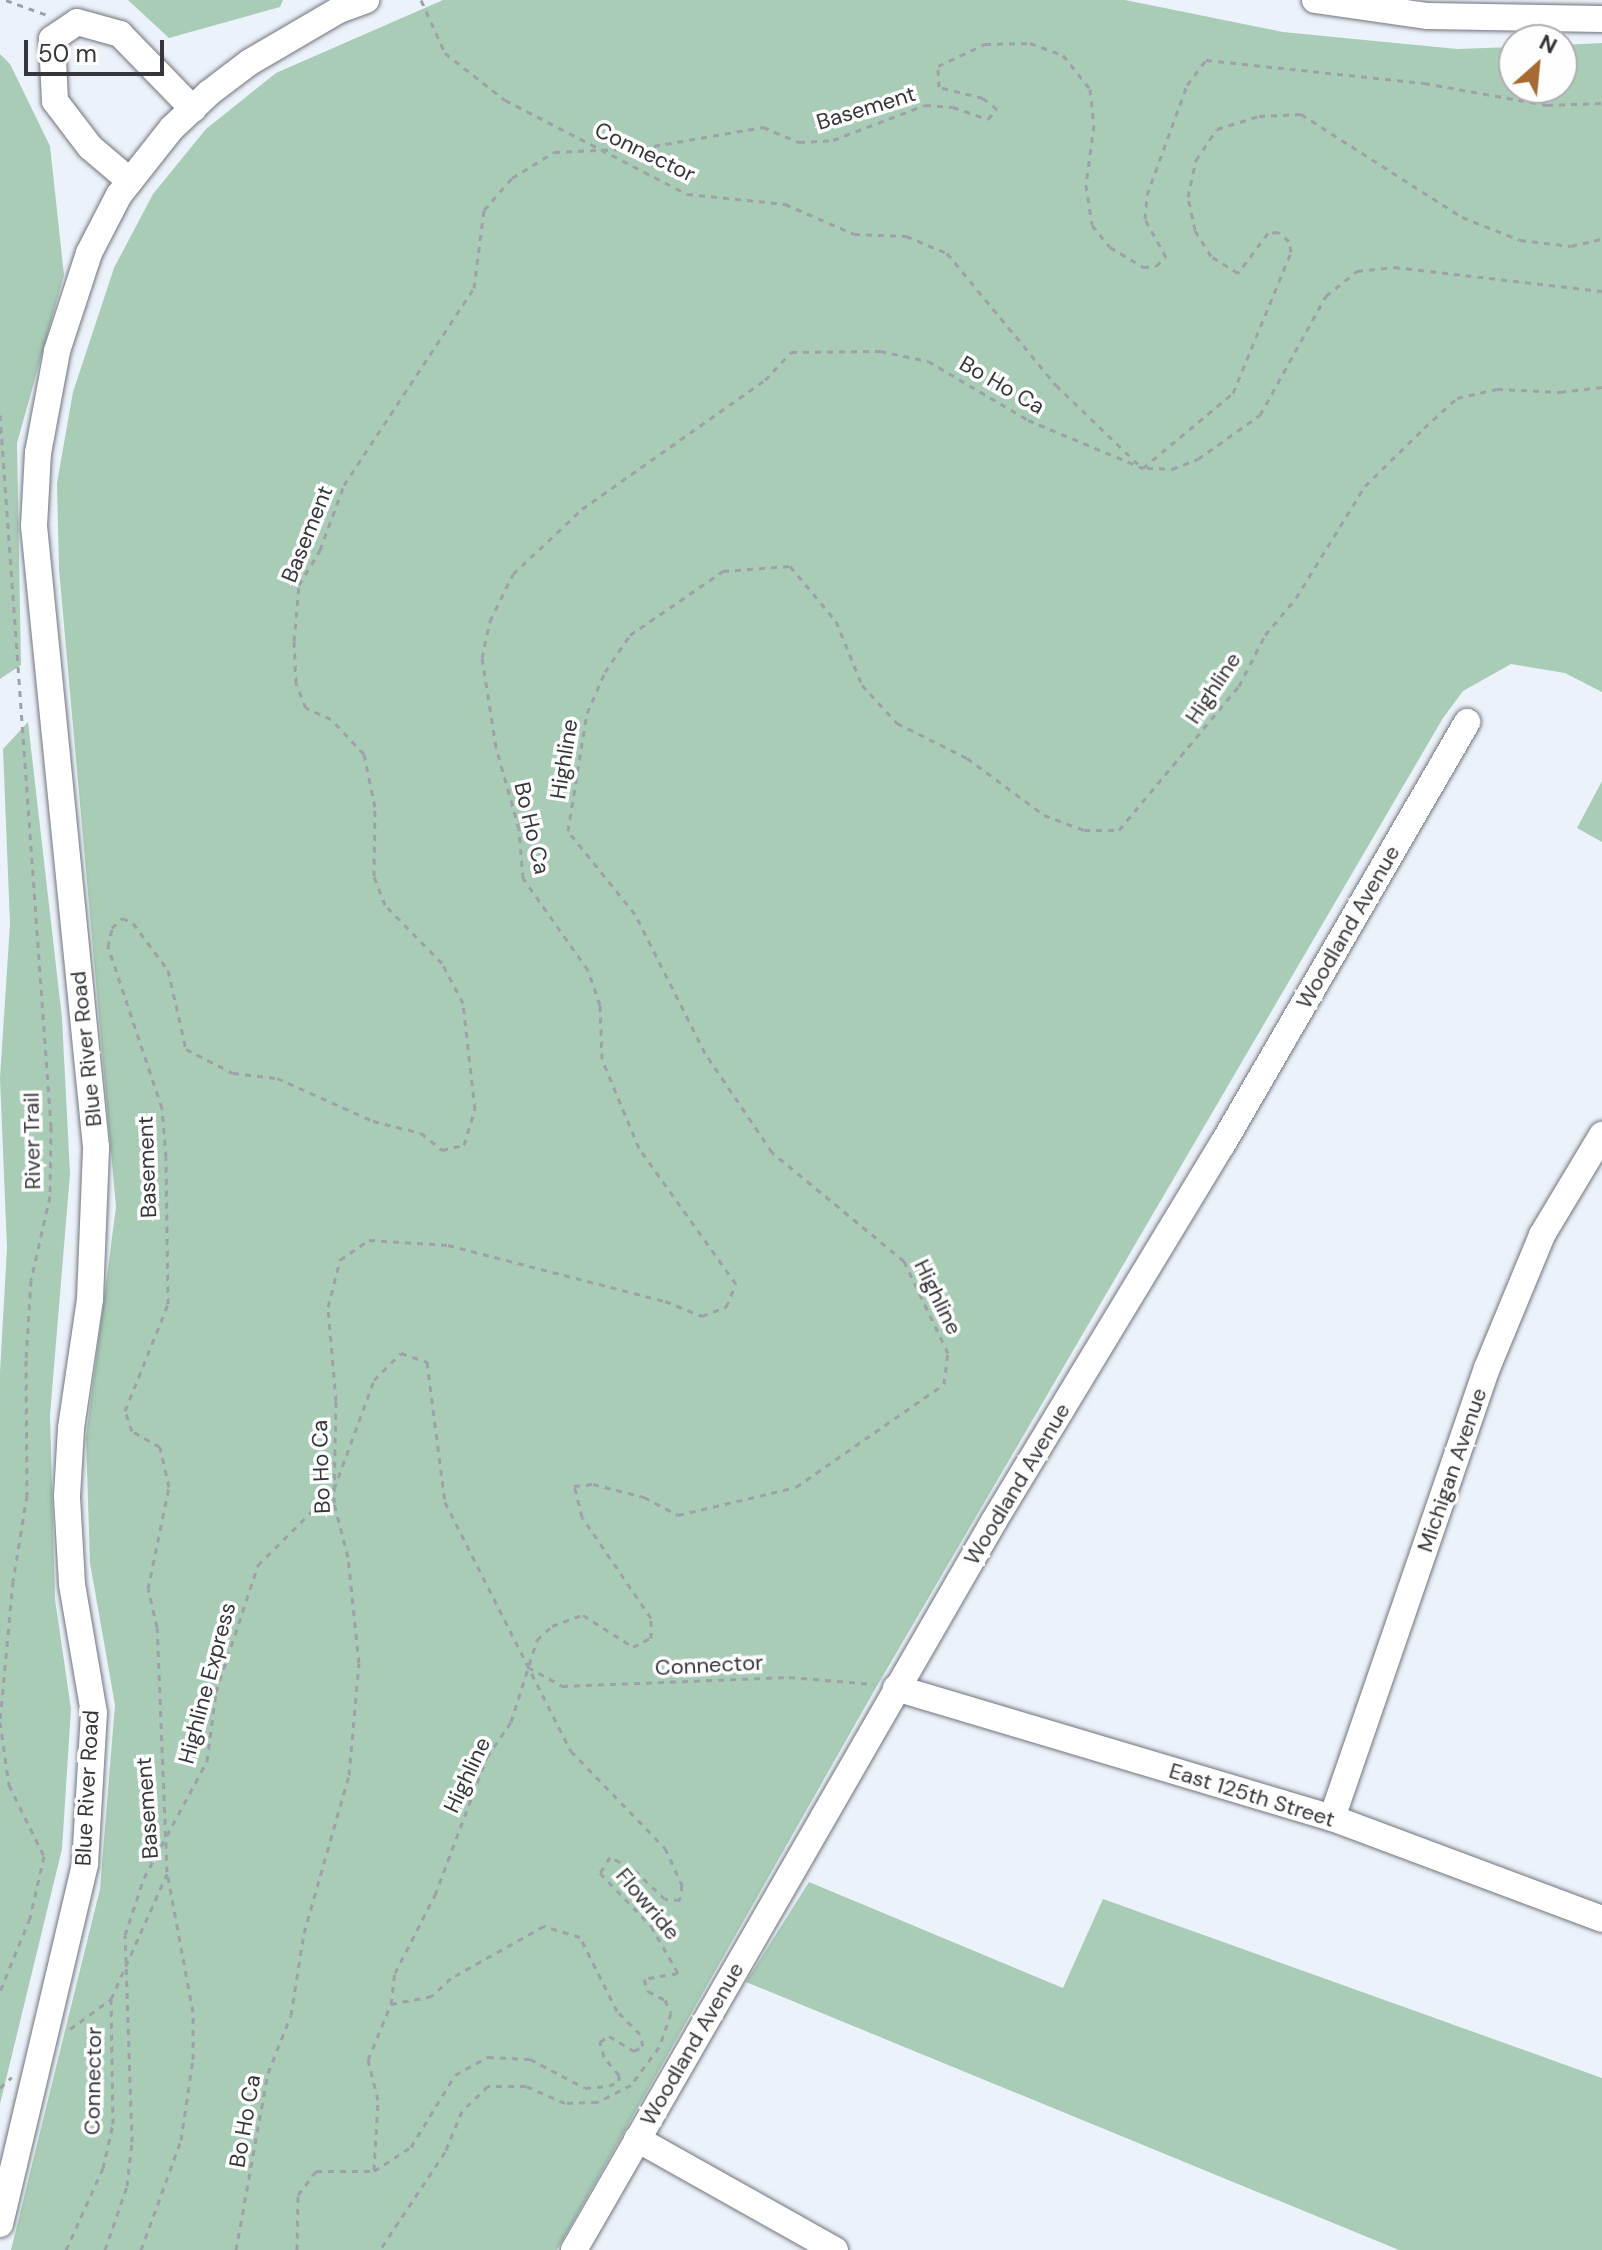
<!DOCTYPE html>
<style>
body{margin:0}
#map{position:relative;width:1602px;height:2250px;overflow:hidden;background:#ecf2fa;font-family:"DM Sans",sans-serif}
div>[style]{position:absolute}
.green>*{inset:0;background:#a8ccb6}
.path>*{height:3px;margin-top:-1.5px;transform-origin:0;background:repeating-linear-gradient(90deg,#9ea1a8 0 6px,transparent 0 12px)}
.roads{filter:drop-shadow(0 0 2px #70757c) drop-shadow(0 0 2px #70757c)}
.minor>*{height:26px;margin:-13px;padding:0 13px;transform-origin:13px;border-radius:13px;background:#fff}
span{translate:-50% -50%;white-space:nowrap;text-align:center;line-height:1.15;-webkit-text-stroke:7px #fefefe;paint-order:stroke}
.street-label{font-size:22px;color:#35363a}
.north{position:absolute;left:1498px;top:24px;width:80px;height:80px;box-sizing:border-box;background:#fefefe;border:2px solid #aeaeb0;border-radius:50%;rotate:27deg;font-size:22px;font-weight:700;line-height:32px;text-align:center;color:#35363a}
.north::after{content:'';display:block;margin:auto;width:28px;height:36px;background:#a96932;clip-path:polygon(50% 0,100% 100%,50% 72%,0 100%)}
.scale{position:absolute;left:24px;top:40px;width:140px;height:36px;box-sizing:border-box;border:4px solid #35363a;border-top:0;padding-left:10px;font-size:24px;line-height:28px;white-space:nowrap;color:#35363a;-webkit-text-stroke:6px #fefefe;paint-order:stroke}
</style>
<div id="map">
<div class="green">
<div style="clip-path:polygon(128px 0,283px 0,280px 7px,169px 38px)"></div>
<div style="clip-path:polygon(443px 0,1125px 0,1283px 32px,1457px 49px,1514px 47px,1514px 88px,1562px 88px,1562px 45px,1602px 43px,1602px 692px,1565px 673px,1511px 664px,1463px 691px,1443px 718px,874px 1691px,557px 2250px,11px 2250px,100px 1889px,115px 1705px,90px 1563px,86px 1437px,116px 1207px,59px 569px,57px 483px,73px 392px,114px 268px,153px 194px,206px 129px,276px 73px)"></div>
<div style="clip-path:polygon(0 54px,10px 64px,50px 146px,64px 275px,17px 443px,21px 665px,0 679px)"></div>
<div style="clip-path:polygon(28px 722px,62px 1018px,70px 1174px,50px 1415px,55px 1599px,71px 1709px,62px 1849px,0 2104px,0 1372px,7px 1248px,0 1078px,10px 924px,3px 749px)"></div>
<div style="clip-path:polygon(1602px 781px,1602px 842px,1577px 828px)"></div>
<div style="clip-path:polygon(809px 1882px,1063px 1988px,1103px 1899px,1602px 2078px,1602px 2250px,1399px 2250px,746px 1982px)"></div>
</div>
<div class="path">
<div style="left:6px;top:0;width:44px;rotate:20.1deg"></div>
<div style="left:421px;top:0;width:58px;rotate:65.6deg"></div>
<div style="left:445px;top:53px;width:76px;rotate:38.1deg"></div>
<div style="left:505px;top:100px;width:205px;rotate:27.3deg"></div>
<div style="left:687px;top:194px;width:99px;rotate:5.8deg"></div>
<div style="left:785px;top:204px;width:75px;rotate:23.5deg"></div>
<div style="left:854px;top:234px;width:52px;rotate:2.2deg"></div>
<div style="left:906px;top:236px;width:44px;rotate:22.5deg"></div>
<div style="left:947px;top:253px;width:171px;rotate:50.5deg"></div>
<div style="left:1056px;top:385px;width:117px;rotate:44deg"></div>
<div style="left:0;top:415px;width:713px;rotate:85.9deg"></div>
<div style="left:51px;top:1126px;width:70px;rotate:90.8deg"></div>
<div style="left:50px;top:1196px;width:86px;rotate:102.7deg"></div>
<div style="left:31px;top:1280px;width:80px;rotate:93.6deg"></div>
<div style="left:26px;top:1360px;width:135px;rotate:89.6deg"></div>
<div style="left:27px;top:1495px;width:87px;rotate:99.2deg"></div>
<div style="left:13px;top:1581px;width:142px;rotate:95.3deg"></div>
<div style="left:0;top:1722px;width:64px;rotate:81.9deg"></div>
<div style="left:9px;top:1785px;width:79px;rotate:63.8deg"></div>
<div style="left:44px;top:1856px;width:64px;rotate:102.7deg"></div>
<div style="left:30px;top:1918px;width:79px;rotate:112.3deg"></div>
<div style="left:1147px;top:468px;width:25px;rotate:2deg"></div>
<div style="left:1172px;top:469px;width:28px;rotate:-21deg"></div>
<div style="left:1198px;top:459px;width:76px;rotate:-35.4deg"></div>
<div style="left:1260px;top:415px;width:136px;rotate:-61deg"></div>
<div style="left:1326px;top:296px;width:40px;rotate:-39deg"></div>
<div style="left:1357px;top:271px;width:37px;rotate:-6deg"></div>
<div style="left:1394px;top:267px;width:209px;rotate:6.6deg"></div>
<div style="left:528px;top:1667px;width:39px;rotate:29deg"></div>
<div style="left:562px;top:1686px;width:227px;rotate:-2.3deg"></div>
<div style="left:789px;top:1677px;width:85px;rotate:4.7deg"></div>
<div style="left:70px;top:2029px;width:51px;rotate:-36.2deg"></div>
<div style="left:111px;top:1999px;width:137px;rotate:-65.9deg"></div>
<div style="left:0;top:2088px;width:16px;rotate:-43deg"></div>
<div style="left:374px;top:2170px;width:70px;rotate:-86.7deg"></div>
<div style="left:378px;top:2100px;width:41px;rotate:-104deg"></div>
<div style="left:368px;top:2060px;width:61px;rotate:-67.7deg"></div>
<div style="left:66px;top:2250px;width:90px;rotate:-65.7deg"></div>
<div style="left:103px;top:2168px;width:45px;rotate:-77.2deg"></div>
<div style="left:113px;top:2124px;width:125px;rotate:-90.9deg"></div>
<div style="left:105px;top:2250px;width:68px;rotate:-71deg"></div>
<div style="left:127px;top:2186px;width:44px;rotate:-83.5deg"></div>
<div style="left:132px;top:2142px;width:207px;rotate:-91.9deg"></div>
<div style="left:125px;top:1935px;width:60px;rotate:-71.6deg"></div>
<div style="left:144px;top:1878px;width:133px;rotate:-61.7deg"></div>
<div style="left:207px;top:1761px;width:70px;rotate:-82.6deg"></div>
<div style="left:216px;top:1692px;width:134px;rotate:-71.7deg"></div>
<div style="left:258px;top:1565px;width:107px;rotate:-45deg"></div>
<div style="left:334px;top:1489px;width:116px;rotate:-69.8deg"></div>
<div style="left:374px;top:1380px;width:38px;rotate:-45deg"></div>
<div style="left:401px;top:1353px;width:28px;rotate:19deg"></div>
<div style="left:427px;top:1362px;width:141px;rotate:82.7deg"></div>
<div style="left:445px;top:1502px;width:279px;rotate:63.2deg"></div>
<div style="left:571px;top:1751px;width:135px;rotate:45.9deg"></div>
<div style="left:665px;top:1848px;width:41px;rotate:65.3deg"></div>
<div style="left:682px;top:1885px;width:15px;rotate:98deg"></div>
<div style="left:680px;top:1900px;width:15px;rotate:-176deg"></div>
<div style="left:665px;top:1899px;width:47px;rotate:-136.7deg"></div>
<div style="left:631px;top:1867px;width:23px;rotate:-155deg"></div>
<div style="left:610px;top:1857px;width:19px;rotate:122deg"></div>
<div style="left:600px;top:1873px;width:74px;rotate:46.1deg"></div>
<div style="left:651px;top:1926px;width:54px;rotate:60.1deg"></div>
<div style="left:678px;top:1973px;width:35px;rotate:170deg"></div>
<div style="left:644px;top:1979px;width:13px;rotate:72deg"></div>
<div style="left:648px;top:1991px;width:19px;rotate:28deg"></div>
<div style="left:665px;top:2000px;width:14px;rotate:65deg"></div>
<div style="left:671px;top:2013px;width:36px;rotate:109deg"></div>
<div style="left:659px;top:2047px;width:47px;rotate:126.4deg"></div>
<div style="left:631px;top:2085px;width:38px;rotate:153deg"></div>
<div style="left:597px;top:2102px;width:32px;rotate:178deg"></div>
<div style="left:565px;top:2103px;width:43px;rotate:-156.4deg"></div>
<div style="left:526px;top:2086px;width:38px;rotate:180deg"></div>
<div style="left:488px;top:2086px;width:36px;rotate:136deg"></div>
<div style="left:462px;top:2111px;width:44px;rotate:112.5deg"></div>
<div style="left:445px;top:2152px;width:118px;rotate:123.6deg"></div>
<div style="left:141px;top:2250px;width:117px;rotate:-70deg"></div>
<div style="left:181px;top:2140px;width:82px;rotate:-81.6deg"></div>
<div style="left:193px;top:2059px;width:47px;rotate:-90deg"></div>
<div style="left:193px;top:2012px;width:142px;rotate:-100.5deg"></div>
<div style="left:167px;top:1872px;width:245px;rotate:-92.3deg"></div>
<div style="left:157px;top:1627px;width:39px;rotate:-103deg"></div>
<div style="left:148px;top:1589px;width:104px;rotate:-78.4deg"></div>
<div style="left:169px;top:1487px;width:41px;rotate:-102.7deg"></div>
<div style="left:160px;top:1447px;width:32px;rotate:-150deg"></div>
<div style="left:132px;top:1431px;width:21px;rotate:-109deg"></div>
<div style="left:125px;top:1411px;width:115px;rotate:-68.1deg"></div>
<div style="left:168px;top:1304px;width:147px;rotate:-90.8deg"></div>
<div style="left:166px;top:1157px;width:49px;rotate:-94.7deg"></div>
<div style="left:162px;top:1108px;width:170px;rotate:-108.5deg"></div>
<div style="left:108px;top:947px;width:19px;rotate:-78deg"></div>
<div style="left:112px;top:928px;width:14px;rotate:-45deg"></div>
<div style="left:122px;top:918px;width:12px;rotate:24deg"></div>
<div style="left:133px;top:923px;width:59px;rotate:53.3deg"></div>
<div style="left:168px;top:970px;width:81px;rotate:77.2deg"></div>
<div style="left:186px;top:1049px;width:53px;rotate:27.1deg"></div>
<div style="left:233px;top:1073px;width:44px;rotate:6.5deg"></div>
<div style="left:277px;top:1078px;width:105px;rotate:24.1deg"></div>
<div style="left:373px;top:1121px;width:49px;rotate:14deg"></div>
<div style="left:421px;top:1133px;width:27px;rotate:39deg"></div>
<div style="left:442px;top:1150px;width:23px;rotate:-13deg"></div>
<div style="left:464px;top:1145px;width:38px;rotate:-73deg"></div>
<div style="left:475px;top:1109px;width:107px;rotate:-96.5deg"></div>
<div style="left:463px;top:1003px;width:45px;rotate:-117.7deg"></div>
<div style="left:442px;top:963px;width:81px;rotate:-134.5deg"></div>
<div style="left:385px;top:905px;width:31px;rotate:-111deg"></div>
<div style="left:374px;top:876px;width:69px;rotate:-89.2deg"></div>
<div style="left:375px;top:807px;width:54px;rotate:-101.7deg"></div>
<div style="left:364px;top:754px;width:48px;rotate:-133.3deg"></div>
<div style="left:331px;top:719px;width:27px;rotate:-156deg"></div>
<div style="left:306px;top:708px;width:27px;rotate:-112deg"></div>
<div style="left:296px;top:683px;width:42px;rotate:-92.7deg"></div>
<div style="left:294px;top:641px;width:56px;rotate:-84.9deg"></div>
<div style="left:299px;top:585px;width:41px;rotate:-59deg"></div>
<div style="left:320px;top:550px;width:69px;rotate:-69.7deg"></div>
<div style="left:344px;top:485px;width:236px;rotate:-56.6deg"></div>
<div style="left:474px;top:288px;width:79px;rotate:-82.7deg"></div>
<div style="left:484px;top:210px;width:43px;rotate:-48.8deg"></div>
<div style="left:512px;top:178px;width:49px;rotate:-31.8deg"></div>
<div style="left:554px;top:152px;width:88px;rotate:-2.6deg"></div>
<div style="left:642px;top:148px;width:123px;rotate:-9.8deg"></div>
<div style="left:763px;top:127px;width:39px;rotate:23deg"></div>
<div style="left:799px;top:142px;width:34px;rotate:-3deg"></div>
<div style="left:833px;top:140px;width:98px;rotate:-20.8deg"></div>
<div style="left:925px;top:105px;width:28px;rotate:4deg"></div>
<div style="left:953px;top:107px;width:37px;rotate:19deg"></div>
<div style="left:988px;top:119px;width:13px;rotate:-48deg"></div>
<div style="left:997px;top:109px;width:18px;rotate:-142deg"></div>
<div style="left:983px;top:98px;width:45px;rotate:-166deg"></div>
<div style="left:939px;top:87px;width:21px;rotate:-93deg"></div>
<div style="left:938px;top:66px;width:52px;rotate:-25.1deg"></div>
<div style="left:985px;top:44px;width:45px;rotate:-1.3deg"></div>
<div style="left:1030px;top:43px;width:35px;rotate:20deg"></div>
<div style="left:1063px;top:55px;width:43px;rotate:51.5deg"></div>
<div style="left:1090px;top:89px;width:36px;rotate:84deg"></div>
<div style="left:1094px;top:125px;width:61px;rotate:97.6deg"></div>
<div style="left:1086px;top:185px;width:40px;rotate:81.5deg"></div>
<div style="left:1092px;top:225px;width:28px;rotate:51deg"></div>
<div style="left:1110px;top:247px;width:39px;rotate:31deg"></div>
<div style="left:1143px;top:267px;width:13px;rotate:-4deg"></div>
<div style="left:1156px;top:266px;width:13px;rotate:-42deg"></div>
<div style="left:1166px;top:257px;width:43px;rotate:-118.9deg"></div>
<div style="left:1145px;top:219px;width:24px;rotate:-85deg"></div>
<div style="left:1147px;top:195px;width:117px;rotate:-70deg"></div>
<div style="left:1187px;top:85px;width:31px;rotate:-53deg"></div>
<div style="left:1206px;top:60px;width:219px;rotate:6deg"></div>
<div style="left:1424px;top:83px;width:125px;rotate:10.1deg"></div>
<div style="left:1547px;top:105px;width:55px;rotate:-2.1deg"></div>
<div style="left:236px;top:2250px;width:180px;rotate:-79.8deg"></div>
<div style="left:268px;top:2073px;width:62px;rotate:-68.4deg"></div>
<div style="left:291px;top:2015px;width:83px;rotate:-81deg"></div>
<div style="left:304px;top:1933px;width:164px;rotate:-74.1deg"></div>
<div style="left:349px;top:1775px;width:112px;rotate:-84.9deg"></div>
<div style="left:359px;top:1663px;width:107px;rotate:-95.9deg"></div>
<div style="left:348px;top:1557px;width:56px;rotate:-104.5deg"></div>
<div style="left:334px;top:1503px;width:102px;rotate:-88.9deg"></div>
<div style="left:336px;top:1401px;width:94px;rotate:-94.9deg"></div>
<div style="left:328px;top:1307px;width:49px;rotate:-75.7deg"></div>
<div style="left:340px;top:1260px;width:35px;rotate:-35deg"></div>
<div style="left:369px;top:1240px;width:79px;rotate:3.6deg"></div>
<div style="left:448px;top:1245px;width:224px;rotate:14.5deg"></div>
<div style="left:665px;top:1301px;width:40px;rotate:22deg"></div>
<div style="left:702px;top:1316px;width:26px;rotate:-21deg"></div>
<div style="left:726px;top:1307px;width:25px;rotate:-67deg"></div>
<div style="left:736px;top:1284px;width:167px;rotate:-125.5deg"></div>
<div style="left:639px;top:1148px;width:96px;rotate:-112.6deg"></div>
<div style="left:602px;top:1059px;width:54px;rotate:-92.1deg"></div>
<div style="left:600px;top:1005px;width:37px;rotate:-109deg"></div>
<div style="left:588px;top:970px;width:113px;rotate:-125.2deg"></div>
<div style="left:523px;top:878px;width:49px;rotate:-94.7deg"></div>
<div style="left:519px;top:829px;width:85px;rotate:-105.7deg"></div>
<div style="left:496px;top:747px;width:90px;rotate:-98.9deg"></div>
<div style="left:482px;top:658px;width:38px;rotate:-78deg"></div>
<div style="left:490px;top:621px;width:52px;rotate:-63.9deg"></div>
<div style="left:513px;top:574px;width:95px;rotate:-43.3deg"></div>
<div style="left:582px;top:509px;width:224px;rotate:-35.2deg"></div>
<div style="left:765px;top:380px;width:38px;rotate:-47deg"></div>
<div style="left:791px;top:352px;width:89px;rotate:-0.6deg"></div>
<div style="left:880px;top:351px;width:49px;rotate:11.8deg"></div>
<div style="left:928px;top:361px;width:116px;rotate:30.5deg"></div>
<div style="left:1028px;top:420px;width:125px;rotate:22.7deg"></div>
<div style="left:1143px;top:468px;width:117px;rotate:-39.8deg"></div>
<div style="left:1233px;top:393px;width:152px;rotate:-67.6deg"></div>
<div style="left:1291px;top:252px;width:11px;rotate:-100deg"></div>
<div style="left:1289px;top:241px;width:14px;rotate:-141deg"></div>
<div style="left:1278px;top:232px;width:10px;rotate:174deg"></div>
<div style="left:1268px;top:233px;width:50px;rotate:126.9deg"></div>
<div style="left:1238px;top:273px;width:32px;rotate:-148deg"></div>
<div style="left:1211px;top:256px;width:31px;rotate:-122deg"></div>
<div style="left:1195px;top:230px;width:34px;rotate:-102deg"></div>
<div style="left:1188px;top:197px;width:38px;rotate:-78deg"></div>
<div style="left:1196px;top:160px;width:37px;rotate:-56deg"></div>
<div style="left:1217px;top:129px;width:44px;rotate:-17.2deg"></div>
<div style="left:1259px;top:116px;width:42px;rotate:-2.7deg"></div>
<div style="left:1301px;top:114px;width:191px;rotate:32.6deg"></div>
<div style="left:1462px;top:217px;width:62px;rotate:21.6deg"></div>
<div style="left:1520px;top:240px;width:51px;rotate:6.7deg"></div>
<div style="left:1571px;top:246px;width:32px;rotate:-13deg"></div>
<div style="left:297px;top:2250px;width:55px;rotate:-89deg"></div>
<div style="left:298px;top:2195px;width:30px;rotate:-53deg"></div>
<div style="left:316px;top:2171px;width:58px"></div>
<div style="left:374px;top:2171px;width:44px;rotate:-33deg"></div>
<div style="left:411px;top:2147px;width:84px;rotate:-58.6deg"></div>
<div style="left:455px;top:2075px;width:38px;rotate:-29deg"></div>
<div style="left:488px;top:2057px;width:42px;rotate:2.7deg"></div>
<div style="left:530px;top:2059px;width:62px;rotate:27.8deg"></div>
<div style="left:585px;top:2088px;width:24px;rotate:-5deg"></div>
<div style="left:609px;top:2086px;width:11px;rotate:-27deg"></div>
<div style="left:619px;top:2081px;width:6px;rotate:-90deg"></div>
<div style="left:619px;top:2075px;width:23px;rotate:-130deg"></div>
<div style="left:604px;top:2057px;width:16px;rotate:-105deg"></div>
<div style="left:600px;top:2042px;width:11px;rotate:-34deg"></div>
<div style="left:609px;top:2036px;width:29px;rotate:31deg"></div>
<div style="left:634px;top:2051px;width:10px;rotate:-29deg"></div>
<div style="left:643px;top:2046px;width:12px;rotate:-104deg"></div>
<div style="left:640px;top:2034px;width:33px;rotate:-135deg"></div>
<div style="left:617px;top:2011px;width:83px;rotate:-116.6deg"></div>
<div style="left:580px;top:1937px;width:38px;rotate:-163deg"></div>
<div style="left:544px;top:1926px;width:107px;rotate:150.8deg"></div>
<div style="left:451px;top:1978px;width:26px;rotate:137deg"></div>
<div style="left:432px;top:1996px;width:42px;rotate:169deg"></div>
<div style="left:391px;top:2004px;width:31px;rotate:-83deg"></div>
<div style="left:395px;top:1973px;width:88px;rotate:-62.9deg"></div>
<div style="left:435px;top:1895px;width:147px;rotate:-69.4deg"></div>
<div style="left:487px;top:1757px;width:42px;rotate:-55.6deg"></div>
<div style="left:511px;top:1722px;width:86px;rotate:-72.4deg"></div>
<div style="left:537px;top:1640px;width:21px;rotate:-43deg"></div>
<div style="left:552px;top:1626px;width:33px;rotate:-20deg"></div>
<div style="left:583px;top:1615px;width:59px;rotate:32.6deg"></div>
<div style="left:633px;top:1647px;width:20px;rotate:-27deg"></div>
<div style="left:651px;top:1638px;width:20px;rotate:-90deg"></div>
<div style="left:651px;top:1618px;width:122px;rotate:-124.3deg"></div>
<div style="left:582px;top:1517px;width:32px;rotate:-104deg"></div>
<div style="left:574px;top:1486px;width:19px;rotate:-6deg"></div>
<div style="left:593px;top:1484px;width:53px;rotate:14.3deg"></div>
<div style="left:644px;top:1497px;width:38px;rotate:28deg"></div>
<div style="left:678px;top:1515px;width:121px;rotate:-13.3deg"></div>
<div style="left:796px;top:1487px;width:180px;rotate:-34.8deg"></div>
<div style="left:944px;top:1384px;width:31px;rotate:-83deg"></div>
<div style="left:948px;top:1353px;width:102px;rotate:-115.6deg"></div>
<div style="left:904px;top:1261px;width:171px;rotate:-140.5deg"></div>
<div style="left:772px;top:1152px;width:120px;rotate:-124.1deg"></div>
<div style="left:705px;top:1053px;width:156px;rotate:-116.7deg"></div>
<div style="left:635px;top:914px;width:107px;rotate:-128.9deg"></div>
<div style="left:568px;top:831px;width:120px;rotate:-80.9deg"></div>
<div style="left:587px;top:713px;width:45px;rotate:-66.3deg"></div>
<div style="left:605px;top:672px;width:45px;rotate:-56deg"></div>
<div style="left:630px;top:635px;width:113px;rotate:-34.5deg"></div>
<div style="left:723px;top:571px;width:67px;rotate:-4.3deg"></div>
<div style="left:790px;top:566px;width:72px;rotate:50.1deg"></div>
<div style="left:836px;top:621px;width:69px;rotate:67.9deg"></div>
<div style="left:862px;top:685px;width:52px;rotate:47.4deg"></div>
<div style="left:897px;top:723px;width:78px;rotate:26.6deg"></div>
<div style="left:967px;top:758px;width:96px;rotate:36.5deg"></div>
<div style="left:1044px;top:815px;width:43px;rotate:20.6deg"></div>
<div style="left:1084px;top:830px;width:35px"></div>
<div style="left:1119px;top:830px;width:187px;rotate:-50.2deg"></div>
<div style="left:1239px;top:686px;width:57px;rotate:-63deg"></div>
<div style="left:1265px;top:635px;width:48px;rotate:-50deg"></div>
<div style="left:1296px;top:598px;width:132px;rotate:-58.4deg"></div>
<div style="left:1365px;top:486px;width:83px;rotate:-44.5deg"></div>
<div style="left:1424px;top:428px;width:45px;rotate:-42.3deg"></div>
<div style="left:1457px;top:398px;width:41px;rotate:-12.7deg"></div>
<div style="left:1497px;top:389px;width:63px;rotate:2.7deg"></div>
<div style="left:1560px;top:392px;width:42px;rotate:-6.8deg"></div>
</div>
<div class="roads">
<div class="minor">
<div style="left:1315px;top:0;width:114px;rotate:8.1deg"></div>
<div style="left:1428px;top:16px;width:174px;rotate:1deg"></div>
<div style="left:130px;top:181px;width:52px;rotate:-139.6deg"></div>
<div style="left:90px;top:147px;width:58px;rotate:-127.3deg"></div>
<div style="left:55px;top:101px;width:62px;rotate:-92.8deg"></div>
<div style="left:52px;top:39px;width:30px;rotate:-34deg"></div>
<div style="left:77px;top:22px;width:45px;rotate:15.6deg"></div>
<div style="left:120px;top:34px;width:105px;rotate:45.8deg"></div>
<div style="left:896px;top:1688px;width:455px;rotate:16.6deg"></div>
<div style="left:1332px;top:1818px;width:288px;rotate:20.5deg"></div>
<div style="left:1332px;top:1818px;width:476px;rotate:-71deg"></div>
<div style="left:1487px;top:1368px;width:144px;rotate:-67.5deg"></div>
<div style="left:1542px;top:1235px;width:117px;rotate:-59deg"></div>
<div style="left:637px;top:2139px;width:227px;rotate:29.3deg"></div>
<div style="left:0;top:2224px;width:370px;rotate:-76.7deg"></div>
<div style="left:85px;top:1864px;width:151px;rotate:-86.6deg"></div>
<div style="left:94px;top:1713px;width:131px;rotate:-99.7deg"></div>
<div style="left:72px;top:1584px;width:88px;rotate:-93.3deg"></div>
<div style="left:67px;top:1496px;width:68px;rotate:-86.6deg"></div>
<div style="left:71px;top:1428px;width:130px;rotate:-81.6deg"></div>
<div style="left:90px;top:1299px;width:152px;rotate:-87.7deg"></div>
<div style="left:96px;top:1147px;width:624px;rotate:-95.7deg"></div>
<div style="left:34px;top:526px;width:73px;rotate:-86.9deg"></div>
<div style="left:38px;top:453px;width:104px;rotate:-79.4deg"></div>
<div style="left:57px;top:351px;width:103px;rotate:-71.9deg"></div>
<div style="left:89px;top:253px;width:65px;rotate:-62.7deg"></div>
<div style="left:119px;top:195px;width:85px;rotate:-51.7deg"></div>
<div style="left:172px;top:128px;width:51px;rotate:-43.4deg"></div>
<div style="left:209px;top:93px;width:51px;rotate:-37.1deg"></div>
<div style="left:250px;top:62px;width:103px;rotate:-30.3deg"></div>
<div style="left:339px;top:10px;width:29px;rotate:-20deg"></div>
<div style="left:574px;top:2250px;width:841px;rotate:-60.05deg"></div>
<div style="left:994px;top:1521px;width:440px;rotate:-58.8deg"></div>
<div style="left:1222px;top:1145px;width:489px;rotate:-59.9deg"></div>
</div>
</div>
<div class="street-label">
<span style="left:866px;top:108px;rotate:-17deg">Basement</span>
<span style="left:645px;top:152px;rotate:26deg">Connector</span>
<span style="left:1002px;top:385px;rotate:30deg">Bo Ho Ca</span>
<span style="left:307px;top:534px;rotate:-68deg">Basement</span>
<span style="left:1213px;top:688px;rotate:-56deg">Highline</span>
<span style="left:564px;top:759px;rotate:-81deg">Highline</span>
<span style="left:532px;top:828px;rotate:77deg">Bo Ho Ca</span>
<span style="left:1348px;top:927px;rotate:-60deg">Woodland Avenue</span>
<span style="left:86px;top:1049px;rotate:-96deg">Blue River Road</span>
<span style="left:32px;top:1141px;rotate:-91deg">River Trail</span>
<span style="left:147px;top:1167px;rotate:-92deg">Basement</span>
<span style="left:938px;top:1297px;rotate:64deg">Highline</span>
<span style="left:321px;top:1467px;rotate:-92deg">Bo Ho Ca</span>
<span style="left:1452px;top:1470px;rotate:-71deg">Michigan Avenue</span>
<span style="left:1017px;top:1484px;rotate:-59deg">Woodland Avenue</span>
<span style="left:709px;top:1665px;rotate:-3deg">Connector</span>
<span style="left:207px;top:1683px;rotate:-75deg">Highline Express</span>
<span style="left:467px;top:1775px;rotate:-65deg">Highline</span>
<span style="left:87px;top:1788px;rotate:-87deg">Blue River Road</span>
<span style="left:1252px;top:1795px;rotate:17deg">East 125th Street</span>
<span style="left:147px;top:1808px;rotate:-94deg">Basement</span>
<span style="left:648px;top:1904px;rotate:50deg">Flowride</span>
<span style="left:692px;top:2044px;rotate:-60deg">Woodland Avenue</span>
<span style="left:93px;top:2081px;rotate:-89deg">Connector</span>
<span style="left:245px;top:2121px;rotate:-80deg">Bo Ho Ca</span>
</div>
<div class="north">N</div>
<div class="scale">50 m</div>
</div>
